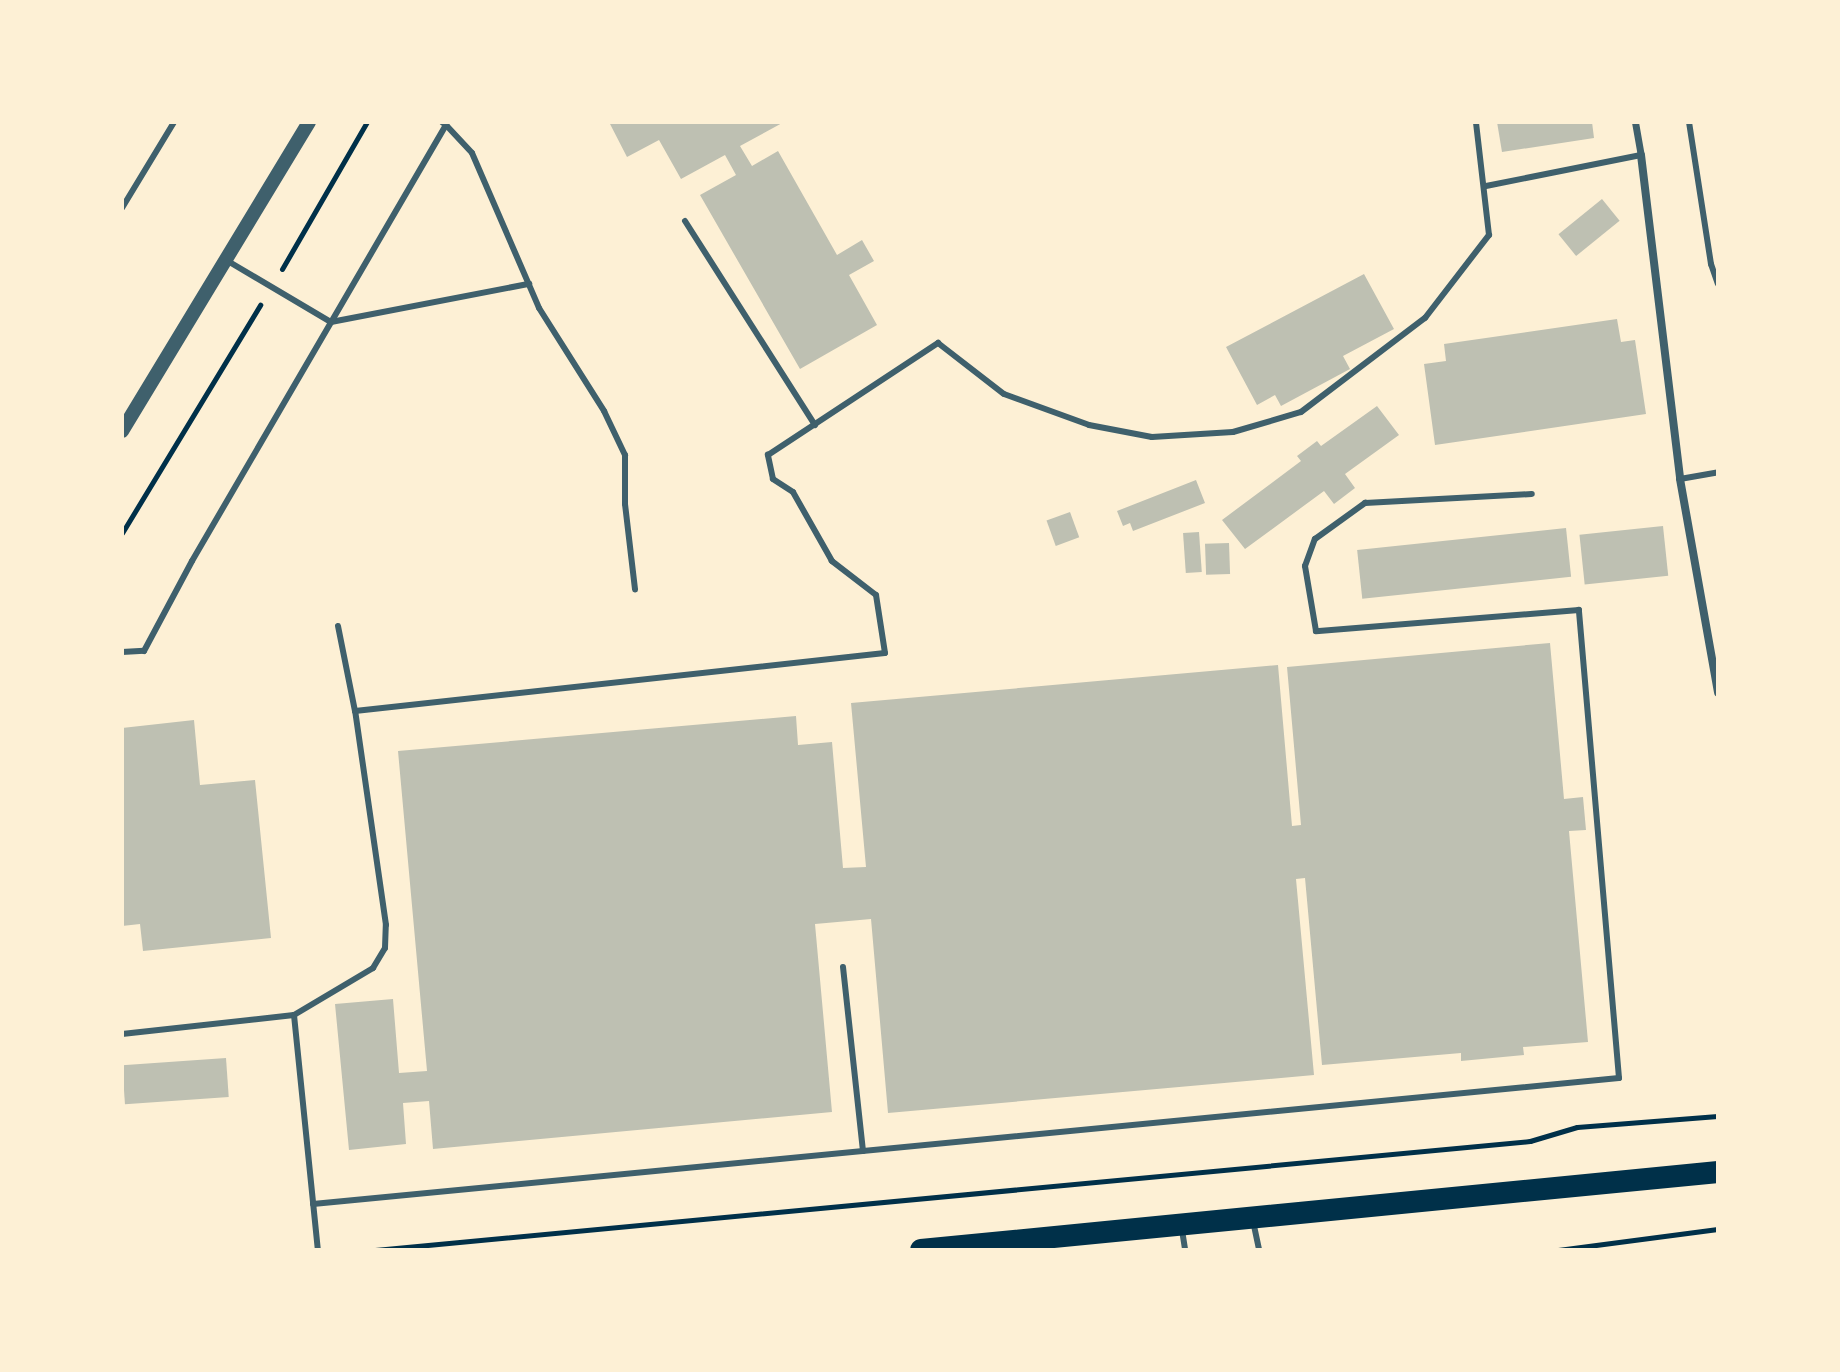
<!DOCTYPE html>
<style>
body{margin:0}
#map{position:relative;width:1840px;height:1372px;overflow:hidden;background:#fdf0d5;font-family:Poppins,sans-serif}
div>[style]{position:absolute}
.building>*{inset:0;background:#bec0b2;transform-origin:0 0}
.path>*{height:5px;margin:-2.5px;padding:0 2.5px;transform-origin:2.5px;border-radius:2.5px;background:#003049}
.service>*{height:6px;margin:-3px;padding:0 3px;transform-origin:3px;border-radius:3px;background:#3f606c}
.pedestrian>*{height:7px;margin:-3.5px;padding:0 3.5px;transform-origin:3.5px;border-radius:3.5px;background:#3f606c}
.minor>*{height:8px;margin:-4px;padding:0 4px;transform-origin:4px;border-radius:4px;background:#3f606c}
.tertiary>*{height:14px;margin:-7px;padding:0 7px;transform-origin:7px;border-radius:7px;background:#3f606c}
.trunk>*{height:22px;margin:-11px;padding:0 11px;transform-origin:11px;border-radius:11px;background:#003049}
span{translate:-50% -50%;white-space:nowrap;text-align:center;line-height:1.15;-webkit-text-stroke:6px #fdf0d5;paint-order:stroke}
.frame{position:absolute;inset:0;border:124px solid #fdf0d5;pointer-events:none}
</style>
<div id="map">
<div class="building">
<div style="clip-path:polygon(609px 122px,784px 122px,740px 146px,752px 166px,778px 151px,837px 255px,862px 240px,874px 261px,849px 275px,877px 325px,800px 369px,700px 195px,736px 175px,725px 155px,681px 179px,659px 140px,627px 157px)"></div>
<div style="clip-path:polygon(1497px 122px,1592px 122px,1594px 138px,1502px 152px)"></div>
<div style="left:1602px;top:199px;width:28px;height:56px;rotate:51deg"></div>
<div style="clip-path:polygon(1364px 274px,1394px 329px,1343px 356px,1350px 369px,1281px 406px,1275px 395px,1257px 405px,1226px 347px)"></div>
<div style="clip-path:polygon(1617px 319px,1621px 342px,1635px 340px,1646px 414px,1435px 445px,1424px 364px,1446px 361px,1444px 344px)"></div>
<div style="clip-path:polygon(1377px 406px,1399px 435px,1345px 474px,1355px 488px,1334px 504px,1324px 491px,1245px 549px,1222px 520px,1301px 461px,1297px 456px,1317px 441px,1321px 446px)"></div>
<div style="clip-path:polygon(1196px 480px,1205px 503px,1133px 531px,1130px 523px,1123px 526px,1117px 511px)"></div>
<div style="left:1070px;top:512px;width:27px;height:25px;rotate:70deg"></div>
<div style="left:1663px;top:526px;width:50px;height:84px;rotate:84deg"></div>
<div style="left:1566px;top:528px;width:49px;height:210px;rotate:84deg"></div>
<div style="left:1199px;top:532px;width:40px;height:16px;rotate:86deg"></div>
<div style="left:1229px;top:543px;width:31px;height:24px;rotate:88deg"></div>
<div style="clip-path:polygon(1550px 643px,1564px 799px,1583px 797px,1586px 830px,1569px 831px,1588px 1042px,1523px 1047px,1524px 1055px,1461px 1061px,1461px 1053px,1322px 1065px,1305px 878px,1296px 879px,1314px 1075px,888px 1113px,871px 919px,815px 924px,832px 1112px,433px 1149px,429px 1101px,403px 1103px,406px 1144px,349px 1150px,335px 1004px,393px 999px,399px 1073px,427px 1071px,398px 751px,796px 716px,798px 745px,832px 742px,843px 868px,866px 867px,851px 703px,1278px 665px,1292px 826px,1301px 825px,1287px 667px)"></div>
<div style="clip-path:polygon(194px 720px,200px 785px,255px 780px,271px 938px,143px 951px,140px 924px,122px 926px,122px 728px)"></div>
<div style="left:226px;top:1058px;width:39px;height:104px;rotate:86deg"></div>
</div>
<div class="path">
<div style="left:282px;top:269px;width:170px;rotate:-60deg"></div>
<div style="left:122px;top:533px;width:267px;rotate:-58.8deg"></div>
<div style="left:375px;top:1250px;width:1160px;rotate:-5.39deg"></div>
<div style="left:1530px;top:1141px;width:49px;rotate:-16.6deg"></div>
<div style="left:1577px;top:1127px;width:141px;rotate:-4.5deg"></div>
<div style="left:1558px;top:1250px;width:161px;rotate:-7.5deg"></div>
</div>
<div class="service">
<div style="left:1689px;top:122px;width:144px;rotate:81.2deg"></div>
<div style="left:1711px;top:264px;width:21px;rotate:71deg"></div>
<div style="left:446px;top:125px;width:38px;rotate:47deg"></div>
<div style="left:472px;top:153px;width:169px;rotate:66.6deg"></div>
<div style="left:539px;top:308px;width:122px;rotate:57.7deg"></div>
<div style="left:604px;top:411px;width:49px;rotate:64.5deg"></div>
<div style="left:625px;top:455px;width:49px;rotate:90deg"></div>
<div style="left:625px;top:504px;width:86px;rotate:83.3deg"></div>
<div style="left:1486px;top:186px;width:158px;rotate:-11.3deg"></div>
<div style="left:122px;top:208px;width:100px;rotate:-58.8deg"></div>
<div style="left:685px;top:221px;width:242px;rotate:57.5deg"></div>
<div style="left:226px;top:260px;width:122px;rotate:30.6deg"></div>
<div style="left:331px;top:322px;width:202px;rotate:-10.9deg"></div>
<div style="left:1680px;top:479px;width:39px;rotate:-10deg"></div>
<div style="left:338px;top:626px;width:87px;rotate:78.7deg"></div>
<div style="left:122px;top:652px;width:22px;rotate:-3deg"></div>
<div style="left:144px;top:651px;width:102px;rotate:-61.9deg"></div>
<div style="left:192px;top:561px;width:505px;rotate:-59.78deg"></div>
<div style="left:446px;top:125px;width:5px;rotate:-143deg"></div>
<div style="left:843px;top:967px;width:185px;rotate:83.8deg"></div>
<div style="left:294px;top:1015px;width:92px;rotate:-30.7deg"></div>
<div style="left:373px;top:968px;width:23px;rotate:-59deg"></div>
<div style="left:385px;top:948px;width:23px;rotate:-88deg"></div>
<div style="left:386px;top:925px;width:216px;rotate:-98.2deg"></div>
<div style="left:355px;top:711px;width:533px;rotate:-6.25deg"></div>
<div style="left:885px;top:653px;width:59px;rotate:-98.8deg"></div>
<div style="left:876px;top:595px;width:56px;rotate:-142.3deg"></div>
<div style="left:832px;top:561px;width:79px;rotate:-119.5deg"></div>
<div style="left:793px;top:492px;width:24px;rotate:-147deg"></div>
<div style="left:773px;top:479px;width:25px;rotate:-102deg"></div>
<div style="left:768px;top:455px;width:204px;rotate:-33.4deg"></div>
<div style="left:938px;top:343px;width:83px;rotate:37.7deg"></div>
<div style="left:1004px;top:394px;width:90px;rotate:20deg"></div>
<div style="left:1089px;top:425px;width:64px;rotate:10.8deg"></div>
<div style="left:1152px;top:437px;width:81px;rotate:-3.5deg"></div>
<div style="left:1233px;top:432px;width:71px;rotate:-16.4deg"></div>
<div style="left:1301px;top:412px;width:156px;rotate:-37.2deg"></div>
<div style="left:1425px;top:318px;width:105px;rotate:-52.4deg"></div>
<div style="left:1489px;top:235px;width:114px;rotate:-96.6deg"></div>
<div style="left:122px;top:1034px;width:173px;rotate:-6.3deg"></div>
<div style="left:294px;top:1015px;width:236px;rotate:84.2deg"></div>
<div style="left:313px;top:1204px;width:1312px;rotate:-5.51deg"></div>
<div style="left:1619px;top:1078px;width:470px;rotate:-94.9deg"></div>
<div style="left:1579px;top:610px;width:264px;rotate:175.4deg"></div>
<div style="left:1316px;top:631px;width:66px;rotate:-99.6deg"></div>
<div style="left:1305px;top:566px;width:29px;rotate:-70deg"></div>
<div style="left:1315px;top:539px;width:62px;rotate:-35.8deg"></div>
<div style="left:1365px;top:503px;width:167px;rotate:-3.1deg"></div>
<div style="left:1253px;top:1221px;width:30px;rotate:78deg"></div>
<div style="left:1182px;top:1230px;width:20px;rotate:81deg"></div>
</div>
<div class="pedestrian">
<div style="left:1635px;top:122px;width:34px;rotate:80deg"></div>
</div>
<div class="minor">
<div style="left:1641px;top:155px;width:326px;rotate:83.1deg"></div>
<div style="left:1680px;top:479px;width:217px;rotate:79.9deg"></div>
</div>
<div class="tertiary">
<div style="left:122px;top:431px;width:361px;rotate:-58.8deg"></div>
</div>
<div class="trunk">
<div style="left:921px;top:1250px;width:801px;rotate:-5.59deg"></div>
</div>
<div class="frame"></div>
</div>
